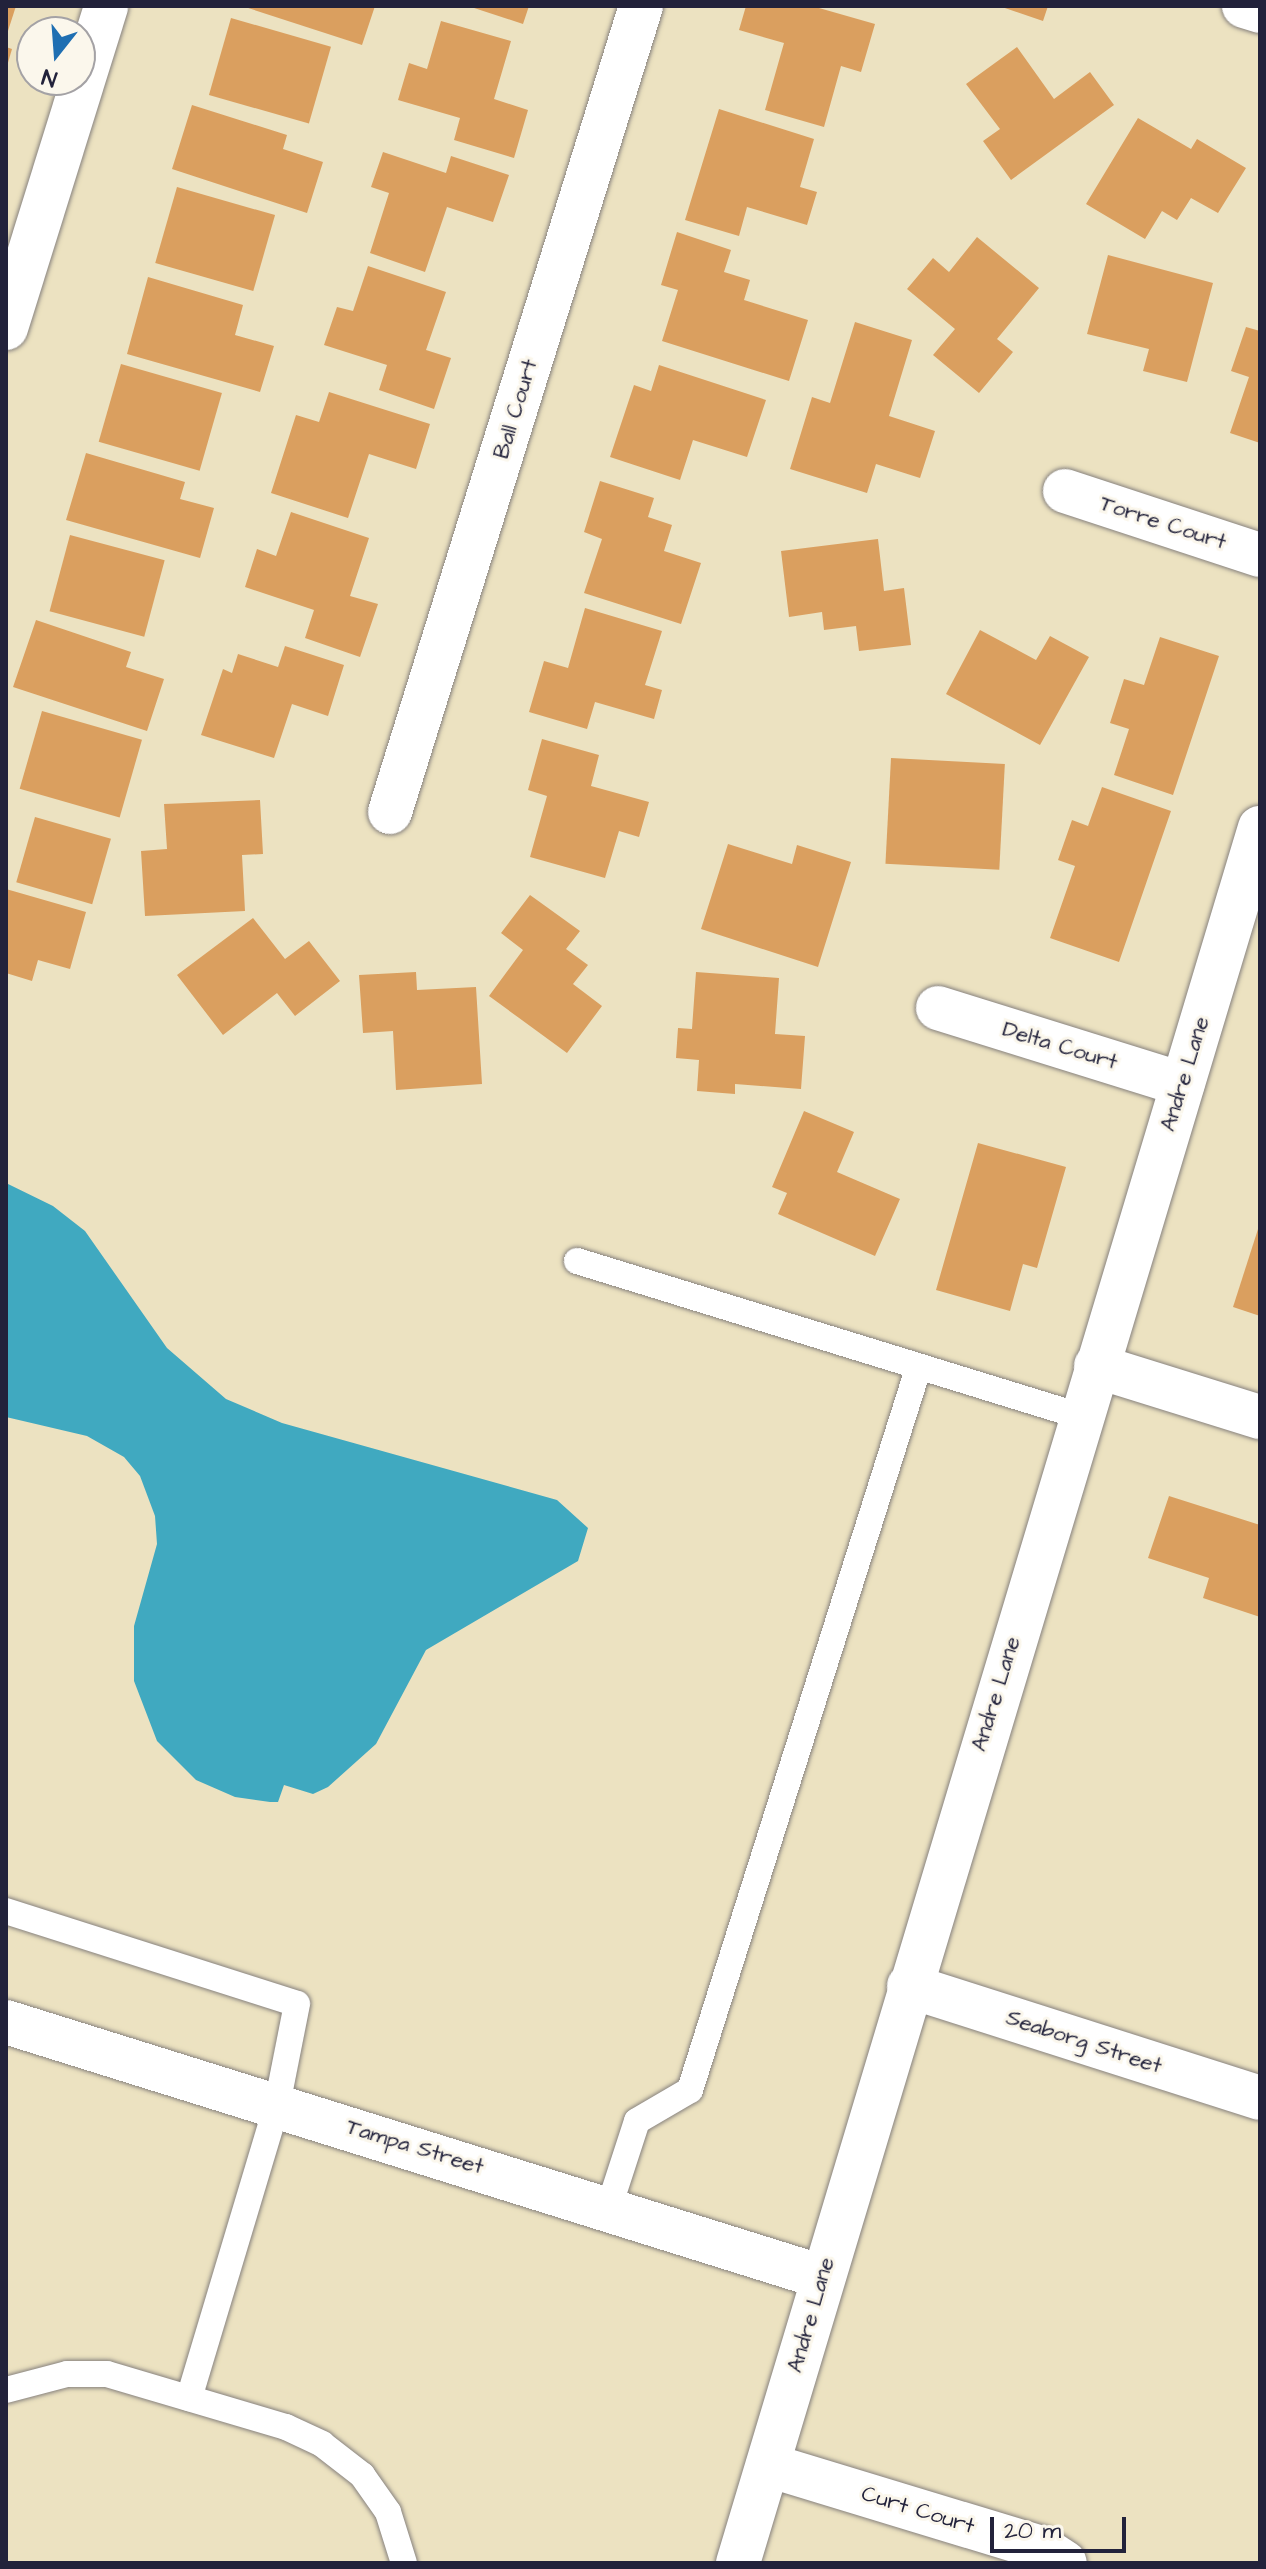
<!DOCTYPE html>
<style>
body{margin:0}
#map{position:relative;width:1266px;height:2569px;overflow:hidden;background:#ece2c1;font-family:"Architects Daughter",sans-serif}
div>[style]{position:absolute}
.water>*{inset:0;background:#40a9c0}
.building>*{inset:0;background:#da9f5f;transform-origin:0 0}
.roads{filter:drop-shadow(0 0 2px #87827e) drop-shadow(0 0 2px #87827e)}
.service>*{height:26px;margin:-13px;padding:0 13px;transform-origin:13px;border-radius:13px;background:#fff}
.minor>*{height:44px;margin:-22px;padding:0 22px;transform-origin:22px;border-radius:22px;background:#fff}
span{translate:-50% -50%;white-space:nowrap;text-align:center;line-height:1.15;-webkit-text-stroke:6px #fbf7ec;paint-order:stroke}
.street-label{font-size:22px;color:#22223b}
.frame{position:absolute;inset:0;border:8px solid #22223b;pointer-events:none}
.north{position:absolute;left:16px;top:16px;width:80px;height:80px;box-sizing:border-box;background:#fbf7ec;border:2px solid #a4a2a5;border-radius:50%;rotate:197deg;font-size:22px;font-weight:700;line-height:32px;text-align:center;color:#22223b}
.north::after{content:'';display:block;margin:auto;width:28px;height:36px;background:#1f6fb2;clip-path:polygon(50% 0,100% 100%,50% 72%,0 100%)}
.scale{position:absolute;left:990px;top:2517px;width:136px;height:36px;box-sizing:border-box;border:4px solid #22223b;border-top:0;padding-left:10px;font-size:24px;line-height:28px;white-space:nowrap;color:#22223b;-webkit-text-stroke:6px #fbf7ec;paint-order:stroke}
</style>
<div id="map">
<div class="water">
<div style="clip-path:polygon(6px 1183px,53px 1206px,85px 1231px,167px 1348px,226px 1399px,282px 1423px,557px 1500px,588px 1528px,578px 1561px,426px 1650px,376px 1744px,328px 1787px,313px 1794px,284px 1785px,278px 1802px,270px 1802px,235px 1797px,196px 1780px,157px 1741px,134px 1681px,134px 1626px,157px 1544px,155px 1516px,140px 1476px,124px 1457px,87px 1436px,6px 1417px)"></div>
</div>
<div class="building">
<div style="clip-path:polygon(6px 6px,16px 6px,7px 34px,6px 34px)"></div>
<div style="clip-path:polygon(242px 6px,375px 6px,362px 45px)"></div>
<div style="clip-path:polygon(468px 6px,529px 6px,523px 24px)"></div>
<div style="clip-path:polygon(746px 6px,812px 6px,875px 24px,861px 72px,841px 66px,824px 127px,765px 110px,784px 43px,739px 30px)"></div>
<div style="clip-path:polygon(999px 6px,1048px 6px,1043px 21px)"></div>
<div style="left:231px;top:18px;width:104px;height:80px;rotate:16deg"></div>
<div style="clip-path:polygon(441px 21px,511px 41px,494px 99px,528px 110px,514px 158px,454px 140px,460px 118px,398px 100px,409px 63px,427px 69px)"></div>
<div style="clip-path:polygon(6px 47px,12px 49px,7px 66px,6px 66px)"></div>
<div style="clip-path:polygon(1017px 47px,1054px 99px,1090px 72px,1114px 105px,1011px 180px,983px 141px,1000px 129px,966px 84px)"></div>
<div style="clip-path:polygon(192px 105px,287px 135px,283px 149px,323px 162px,307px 213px,172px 169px)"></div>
<div style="clip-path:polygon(719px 109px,814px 139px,800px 187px,817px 192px,807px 225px,747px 207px,739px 236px,685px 220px)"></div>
<div style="clip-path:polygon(1138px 118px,1191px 149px,1197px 139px,1246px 168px,1218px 213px,1191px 198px,1177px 220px,1162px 211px,1145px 239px,1086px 204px)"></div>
<div style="clip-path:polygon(383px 152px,446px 173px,451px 156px,509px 175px,493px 222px,447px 207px,425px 272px,370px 253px,389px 193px,371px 187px)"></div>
<div style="left:177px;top:187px;width:102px;height:79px;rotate:16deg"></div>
<div style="clip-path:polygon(677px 232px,731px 250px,724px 272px,750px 280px,744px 300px,808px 320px,789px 381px,662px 341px,678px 290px,661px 285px)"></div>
<div style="clip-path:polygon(977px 237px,1039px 288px,997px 339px,1013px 352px,979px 393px,933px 355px,955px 329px,907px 289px,933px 258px,949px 272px)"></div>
<div style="clip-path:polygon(1108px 255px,1213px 283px,1187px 382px,1143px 371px,1149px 349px,1087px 334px)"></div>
<div style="clip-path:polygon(368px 266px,446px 292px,426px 350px,451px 358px,434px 409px,379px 390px,387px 365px,324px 345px,337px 307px,353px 311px)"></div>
<div style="clip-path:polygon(148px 277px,243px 305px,235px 335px,274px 346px,260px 392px,127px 354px)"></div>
<div style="clip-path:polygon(855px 322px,912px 340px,889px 416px,935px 431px,920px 478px,876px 464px,867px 493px,790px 469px,812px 397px,830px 403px)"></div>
<div style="clip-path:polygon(1246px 327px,1260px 331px,1260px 443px,1230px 433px,1249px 377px,1231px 371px)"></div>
<div style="left:121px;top:364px;width:105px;height:81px;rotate:16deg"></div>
<div style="clip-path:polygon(659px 365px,766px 400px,747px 457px,693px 440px,680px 480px,610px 457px,634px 385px,651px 391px)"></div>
<div style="clip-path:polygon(329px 392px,430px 424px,416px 469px,369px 454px,348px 518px,271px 493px,296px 415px,319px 422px)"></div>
<div style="clip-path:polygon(86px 453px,185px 482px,180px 499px,214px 508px,200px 558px,66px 520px)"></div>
<div style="clip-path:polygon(600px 481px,654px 498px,648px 517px,672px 525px,664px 551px,701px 563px,681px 624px,584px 593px,602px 539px,584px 532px)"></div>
<div style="clip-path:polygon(291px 512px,369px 538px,350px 596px,378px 604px,360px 657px,305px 638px,314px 610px,245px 587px,257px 549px,276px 556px)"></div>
<div style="left:70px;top:535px;width:98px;height:79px;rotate:15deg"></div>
<div style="clip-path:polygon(878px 539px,884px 591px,904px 588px,911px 645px,859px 651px,856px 626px,824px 630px,822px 612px,789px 617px,781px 551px)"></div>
<div style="clip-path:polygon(585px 608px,662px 631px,645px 685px,662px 690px,654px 719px,595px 702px,587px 729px,529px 712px,544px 661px,568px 668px)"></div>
<div style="clip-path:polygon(36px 620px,131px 652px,126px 667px,164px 679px,147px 731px,13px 687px)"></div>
<div style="clip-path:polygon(980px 630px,1036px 660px,1050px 636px,1089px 657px,1040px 745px,946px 694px)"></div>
<div style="clip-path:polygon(1160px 637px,1219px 656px,1173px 795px,1114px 775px,1129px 729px,1110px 723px,1124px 679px,1144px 685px)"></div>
<div style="clip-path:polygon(285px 646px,344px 665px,328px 716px,292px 704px,274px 758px,201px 735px,223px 669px,232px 673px,238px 654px,278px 667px)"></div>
<div style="left:42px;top:711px;width:104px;height:81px;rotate:16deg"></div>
<div style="clip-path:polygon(542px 739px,599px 755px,591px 786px,649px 802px,639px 837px,619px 831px,605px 878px,530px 857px,547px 796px,528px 790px)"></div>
<div style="left:891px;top:758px;width:114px;height:106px;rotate:3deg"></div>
<div style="clip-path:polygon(1102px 787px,1171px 811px,1119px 962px,1050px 938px,1075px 866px,1058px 860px,1072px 820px,1088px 826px)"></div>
<div style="clip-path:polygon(260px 800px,263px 854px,242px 855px,245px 911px,145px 916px,141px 851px,167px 849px,164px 804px)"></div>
<div style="left:35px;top:817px;width:79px;height:68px;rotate:16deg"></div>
<div style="clip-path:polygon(728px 844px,792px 864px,797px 845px,851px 862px,818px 967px,701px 929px)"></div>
<div style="clip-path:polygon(6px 889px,86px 912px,70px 969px,38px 960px,32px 981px,6px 973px)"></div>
<div style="clip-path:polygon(530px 895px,580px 931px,566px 949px,588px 965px,573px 984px,602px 1006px,567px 1053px,489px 996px,523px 950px,501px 933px)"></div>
<div style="clip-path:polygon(253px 918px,285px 959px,309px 941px,340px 981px,295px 1016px,277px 993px,223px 1035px,177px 975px)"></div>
<div style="clip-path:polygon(416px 972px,417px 990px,476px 987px,482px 1084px,396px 1090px,393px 1031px,363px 1033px,359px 975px)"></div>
<div style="clip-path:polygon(696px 972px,779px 978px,775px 1034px,805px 1036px,801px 1089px,735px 1084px,735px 1094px,697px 1091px,699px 1060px,676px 1058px,678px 1028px,692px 1029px)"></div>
<div style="clip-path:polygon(804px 1111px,854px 1132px,837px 1172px,900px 1199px,875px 1256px,778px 1214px,787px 1193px,772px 1187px)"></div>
<div style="clip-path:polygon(978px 1143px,1066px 1167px,1037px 1268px,1023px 1264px,1010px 1311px,936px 1290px)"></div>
<div style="clip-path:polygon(1259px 1226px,1260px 1226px,1260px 1316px,1233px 1307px)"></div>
<div style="clip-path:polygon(1169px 1496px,1260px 1525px,1260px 1617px,1203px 1598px,1209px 1578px,1148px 1558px)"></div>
</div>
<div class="roads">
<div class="service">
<div style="left:577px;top:1261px;width:526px;rotate:17.13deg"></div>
<div style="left:6px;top:1911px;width:305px;rotate:17.7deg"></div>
<div style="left:297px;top:2004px;width:103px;rotate:101.2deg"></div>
<div style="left:277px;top:2105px;width:306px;rotate:106.7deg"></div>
<div style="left:609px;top:2207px;width:90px;rotate:-72deg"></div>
<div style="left:637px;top:2121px;width:61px;rotate:-30.3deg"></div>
<div style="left:690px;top:2090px;width:759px;rotate:-72.45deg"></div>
<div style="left:6px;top:2390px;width:63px;rotate:-14.7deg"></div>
<div style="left:67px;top:2374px;width:40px"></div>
<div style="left:107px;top:2374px;width:187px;rotate:16.5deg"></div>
<div style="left:286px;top:2427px;width:40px;rotate:25deg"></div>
<div style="left:322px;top:2444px;width:51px;rotate:37.8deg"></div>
<div style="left:362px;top:2475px;width:45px;rotate:54.9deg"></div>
<div style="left:388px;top:2512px;width:53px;rotate:72.6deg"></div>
</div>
<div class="minor">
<div style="left:1244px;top:6px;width:17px;rotate:17deg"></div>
<div style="left:6px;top:328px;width:337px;rotate:-72.7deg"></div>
<div style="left:1065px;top:491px;width:205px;rotate:18.2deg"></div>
<div style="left:390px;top:812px;width:844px;rotate:-72.7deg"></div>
<div style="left:938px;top:1008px;width:256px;rotate:17.3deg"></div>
<div style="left:1096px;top:1366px;width:172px;rotate:17.3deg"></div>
<div style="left:909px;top:1986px;width:368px;rotate:17.7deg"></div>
<div style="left:6px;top:2022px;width:855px;rotate:17.35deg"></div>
<div style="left:768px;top:2465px;width:286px;rotate:16.9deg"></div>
<div style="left:1042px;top:2548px;width:27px;rotate:33deg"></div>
<div style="left:738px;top:2563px;width:1812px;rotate:-73.26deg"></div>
</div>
</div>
<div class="street-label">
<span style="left:516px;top:409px;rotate:-73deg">Ball Court</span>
<span style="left:1163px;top:523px;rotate:18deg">Torre Court</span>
<span style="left:1060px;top:1046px;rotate:17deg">Delta Court</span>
<span style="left:1185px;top:1074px;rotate:-73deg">Andre Lane</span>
<span style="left:996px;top:1694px;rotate:-73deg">Andre Lane</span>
<span style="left:1084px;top:2042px;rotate:18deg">Seaborg Street</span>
<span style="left:415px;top:2147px;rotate:17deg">Tampa Street</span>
<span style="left:811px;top:2315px;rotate:-74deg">Andre Lane</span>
<span style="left:918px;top:2510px;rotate:17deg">Curt Court</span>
</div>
<div class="frame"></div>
<div class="north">N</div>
<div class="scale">20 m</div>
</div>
